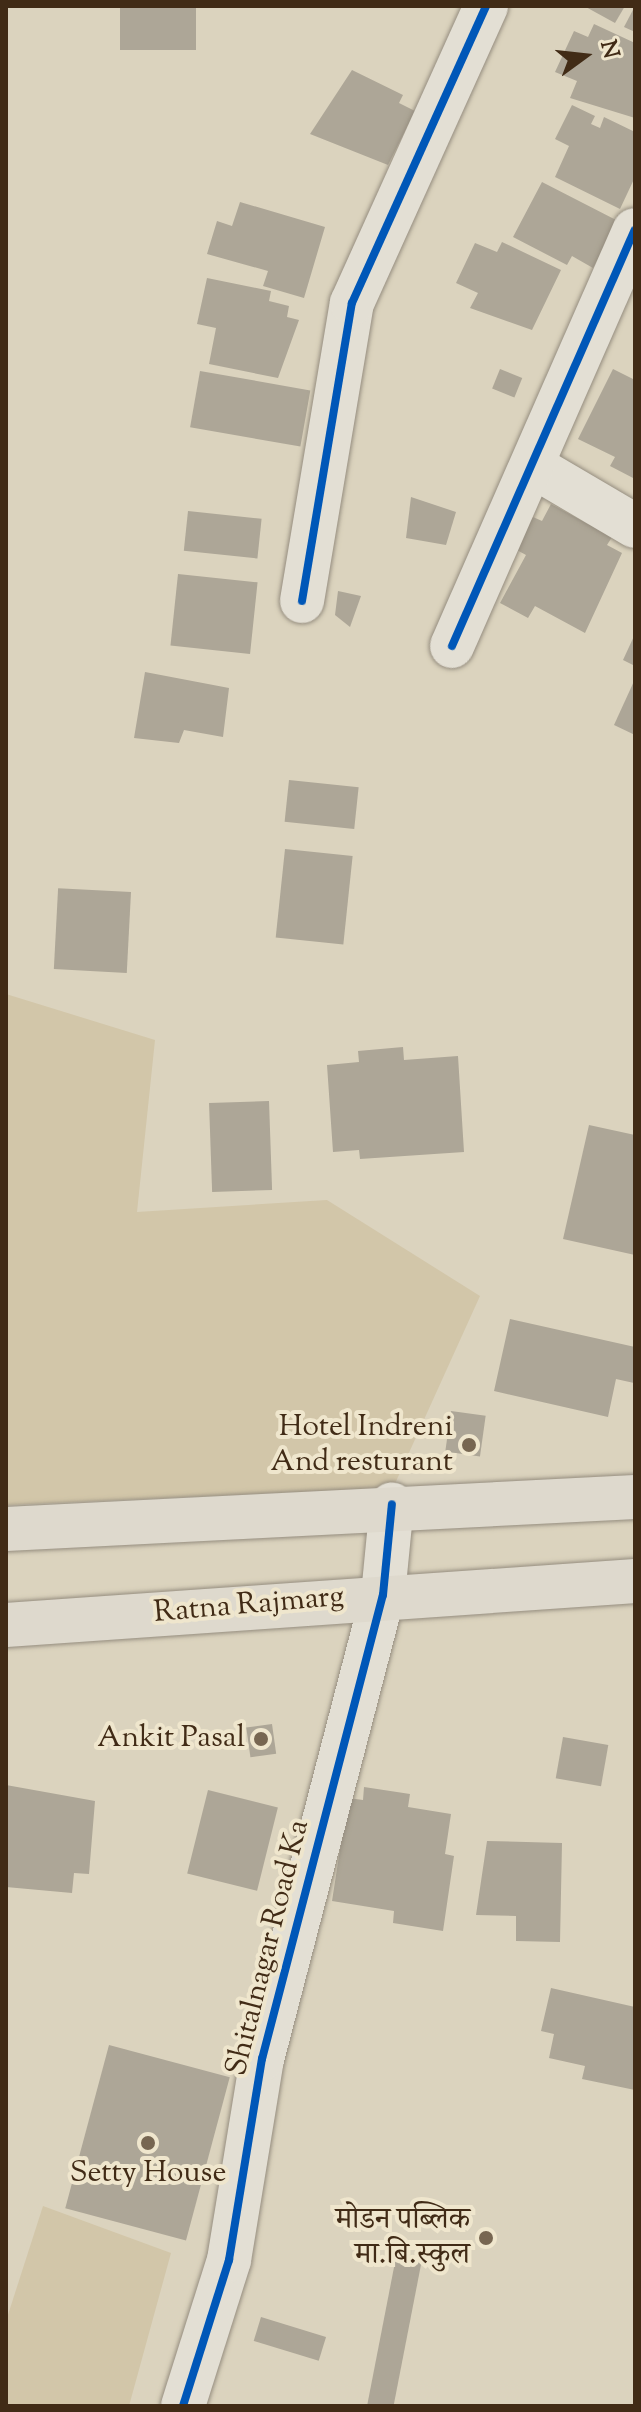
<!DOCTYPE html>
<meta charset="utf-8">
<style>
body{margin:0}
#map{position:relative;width:641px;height:2412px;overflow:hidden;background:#dbd3be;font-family:"Sorts Mill Goudy","Noto Serif Devanagari",serif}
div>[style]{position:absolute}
.green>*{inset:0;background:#d2c6a9}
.building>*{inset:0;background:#ada697;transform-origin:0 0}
.roads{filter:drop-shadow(0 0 2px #958d7f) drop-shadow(0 0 2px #958d7f)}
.minor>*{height:44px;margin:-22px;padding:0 22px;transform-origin:22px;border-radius:22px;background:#e3dfd4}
.highway>*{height:44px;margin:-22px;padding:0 22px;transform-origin:22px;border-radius:22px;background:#ded9cd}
.cycleway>*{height:8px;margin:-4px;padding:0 4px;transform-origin:4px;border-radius:4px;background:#0057b8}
.dots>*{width:22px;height:22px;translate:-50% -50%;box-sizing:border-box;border:4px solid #efe6cd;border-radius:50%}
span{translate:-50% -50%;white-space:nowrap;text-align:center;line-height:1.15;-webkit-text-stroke:8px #efe6cd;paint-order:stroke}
.poi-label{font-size:30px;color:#412b16}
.right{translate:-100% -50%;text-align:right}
.street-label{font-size:30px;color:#412b16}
.frame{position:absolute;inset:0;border:8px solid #412b16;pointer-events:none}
.north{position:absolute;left:545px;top:16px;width:80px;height:80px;-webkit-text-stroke:6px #efe6cd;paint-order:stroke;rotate:75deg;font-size:22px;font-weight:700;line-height:32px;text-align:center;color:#412b16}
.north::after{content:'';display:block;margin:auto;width:28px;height:36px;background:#412b16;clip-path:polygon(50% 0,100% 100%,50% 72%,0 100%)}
</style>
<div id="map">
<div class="green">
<div style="clip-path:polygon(6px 994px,155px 1040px,137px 1212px,327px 1200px,480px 1296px,393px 1488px,6px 1505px)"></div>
<div style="clip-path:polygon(43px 2206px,171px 2253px,129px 2406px,6px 2406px,6px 2321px)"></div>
</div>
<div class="building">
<div style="left:120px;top:6px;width:76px;height:44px"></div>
<div style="clip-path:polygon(584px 6px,625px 6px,615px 23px)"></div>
<div style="clip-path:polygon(635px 6px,635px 32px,624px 27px)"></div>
<div style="clip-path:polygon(594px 24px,635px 43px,635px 118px,570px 98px,577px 81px,555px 72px,574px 31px,588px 37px)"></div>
<div style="clip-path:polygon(352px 70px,403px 95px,399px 103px,415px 111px,388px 165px,310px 134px)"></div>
<div style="clip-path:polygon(572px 105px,595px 116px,591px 124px,600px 128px,604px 117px,635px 132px,635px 177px,620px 209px,555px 177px,569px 146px,555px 139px)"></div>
<div style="clip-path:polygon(542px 182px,618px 221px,593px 268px,572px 256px,567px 265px,513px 237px)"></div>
<div style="clip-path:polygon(240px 202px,325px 227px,304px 298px,263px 286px,268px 271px,207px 254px,217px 221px,232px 226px)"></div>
<div style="clip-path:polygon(502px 242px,561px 270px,532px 330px,470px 308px,478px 293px,456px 283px,475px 243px,497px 252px)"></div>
<div style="clip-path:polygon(207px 278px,271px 291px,269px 301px,289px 306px,287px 317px,299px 320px,278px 378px,209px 364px,216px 328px,197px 324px)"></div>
<div style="left:500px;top:369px;width:24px;height:21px;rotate:22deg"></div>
<div style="clip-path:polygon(613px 369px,635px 380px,635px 479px,610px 466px,615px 457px,578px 439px)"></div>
<div style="left:200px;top:371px;width:112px;height:57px;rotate:10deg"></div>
<div style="clip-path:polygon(411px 497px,456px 512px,446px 545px,406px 538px)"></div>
<div style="clip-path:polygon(551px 504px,612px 537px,607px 545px,622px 553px,585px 633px,535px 606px,528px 618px,500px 603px,526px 555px,515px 549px,533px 517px,542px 521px)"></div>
<div style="left:188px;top:511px;width:74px;height:40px;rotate:6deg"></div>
<div style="left:178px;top:574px;width:80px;height:72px;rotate:6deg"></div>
<div style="clip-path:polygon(338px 591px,361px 596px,350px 627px,335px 615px)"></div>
<div style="clip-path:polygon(635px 634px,635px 666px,623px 660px)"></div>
<div style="clip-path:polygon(145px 672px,229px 688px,223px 737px,184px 730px,179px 743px,134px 738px)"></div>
<div style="clip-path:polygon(635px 679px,635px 735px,614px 725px)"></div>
<div style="left:289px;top:780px;width:70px;height:42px;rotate:6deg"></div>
<div style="left:285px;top:849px;width:68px;height:89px;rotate:6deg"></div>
<div style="left:131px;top:892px;width:81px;height:73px;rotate:93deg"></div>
<div style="clip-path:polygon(403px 1047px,404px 1060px,458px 1056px,464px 1152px,360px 1159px,359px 1150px,333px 1152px,327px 1065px,359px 1062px,358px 1051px)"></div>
<div style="left:269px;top:1101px;width:89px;height:60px;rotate:88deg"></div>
<div style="clip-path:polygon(589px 1125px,635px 1135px,635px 1255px,563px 1239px)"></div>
<div style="clip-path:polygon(510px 1319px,635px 1347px,634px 1383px,616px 1379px,608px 1417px,494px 1391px)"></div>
<div style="left:451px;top:1411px;width:35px;height:41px;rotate:8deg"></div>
<div style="left:272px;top:1724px;width:30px;height:26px;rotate:82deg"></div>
<div style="left:563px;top:1737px;width:46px;height:42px;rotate:10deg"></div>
<div style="clip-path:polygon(6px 1785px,95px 1801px,89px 1874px,74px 1873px,72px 1893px,6px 1887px)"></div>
<div style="clip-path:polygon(364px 1787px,410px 1794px,408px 1807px,451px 1814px,445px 1854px,454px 1856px,443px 1931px,393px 1923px,394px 1911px,332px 1901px,348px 1798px,363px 1800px)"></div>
<div style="left:208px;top:1790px;width:72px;height:86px;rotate:14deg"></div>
<div style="clip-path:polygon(487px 1841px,562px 1843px,560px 1942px,516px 1941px,516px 1916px,476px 1915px)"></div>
<div style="clip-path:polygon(551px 1988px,635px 2007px,635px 2090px,582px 2079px,585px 2066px,549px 2058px,554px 2034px,541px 2031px)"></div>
<div style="left:109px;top:2045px;width:125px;height:169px;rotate:15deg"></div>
<div style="left:396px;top:2257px;width:26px;height:152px;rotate:11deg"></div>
<div style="left:261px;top:2317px;width:68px;height:25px;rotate:17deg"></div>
</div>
<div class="roads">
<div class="minor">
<div style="left:533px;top:466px;width:118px;rotate:30.5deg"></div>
<div style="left:302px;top:601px;width:302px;rotate:-80.5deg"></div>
<div style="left:352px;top:303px;width:326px;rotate:-65.7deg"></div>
<div style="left:452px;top:646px;width:454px;rotate:-66.3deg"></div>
<div style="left:183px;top:2406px;width:153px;rotate:-72.5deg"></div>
<div style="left:229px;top:2260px;width:204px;rotate:-80.7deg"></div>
<div style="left:262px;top:2059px;width:480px;rotate:-75.4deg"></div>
<div style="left:383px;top:1595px;width:91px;rotate:-84.4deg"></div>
</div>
<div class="highway">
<div style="left:6px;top:1529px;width:630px;rotate:-2.91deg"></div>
<div style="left:6px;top:1625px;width:631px;rotate:-4deg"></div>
</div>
</div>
<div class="cycleway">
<div style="left:302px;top:601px;width:302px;rotate:-80.5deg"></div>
<div style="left:352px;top:303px;width:326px;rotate:-65.7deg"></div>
<div style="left:452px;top:646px;width:454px;rotate:-66.3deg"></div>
<div style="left:183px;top:2406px;width:153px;rotate:-72.5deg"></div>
<div style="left:229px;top:2260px;width:204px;rotate:-80.7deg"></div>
<div style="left:262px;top:2059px;width:480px;rotate:-75.4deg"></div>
<div style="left:383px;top:1595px;width:91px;rotate:-84.4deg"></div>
</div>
<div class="dots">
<div style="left:469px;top:1445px;background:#776651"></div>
<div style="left:261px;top:1739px;background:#776651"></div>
<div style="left:148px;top:2143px;background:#776651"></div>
<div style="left:486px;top:2238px;background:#776651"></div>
</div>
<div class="poi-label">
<span class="right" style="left:453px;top:1445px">Hotel Indreni<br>And resturant</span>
<span class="right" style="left:245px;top:1739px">Ankit Pasal</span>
<span style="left:148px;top:2174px">Setty House</span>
<span class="right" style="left:470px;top:2238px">माेडन पब्लिक<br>मा.बि.स्कुल</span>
</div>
<div class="street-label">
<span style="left:249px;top:1606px;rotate:-5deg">Ratna Rajmarg</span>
<span style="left:269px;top:1948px;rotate:-76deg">Shitalnagar Road Ka</span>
</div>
<div class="frame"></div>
<div class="north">N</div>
</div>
